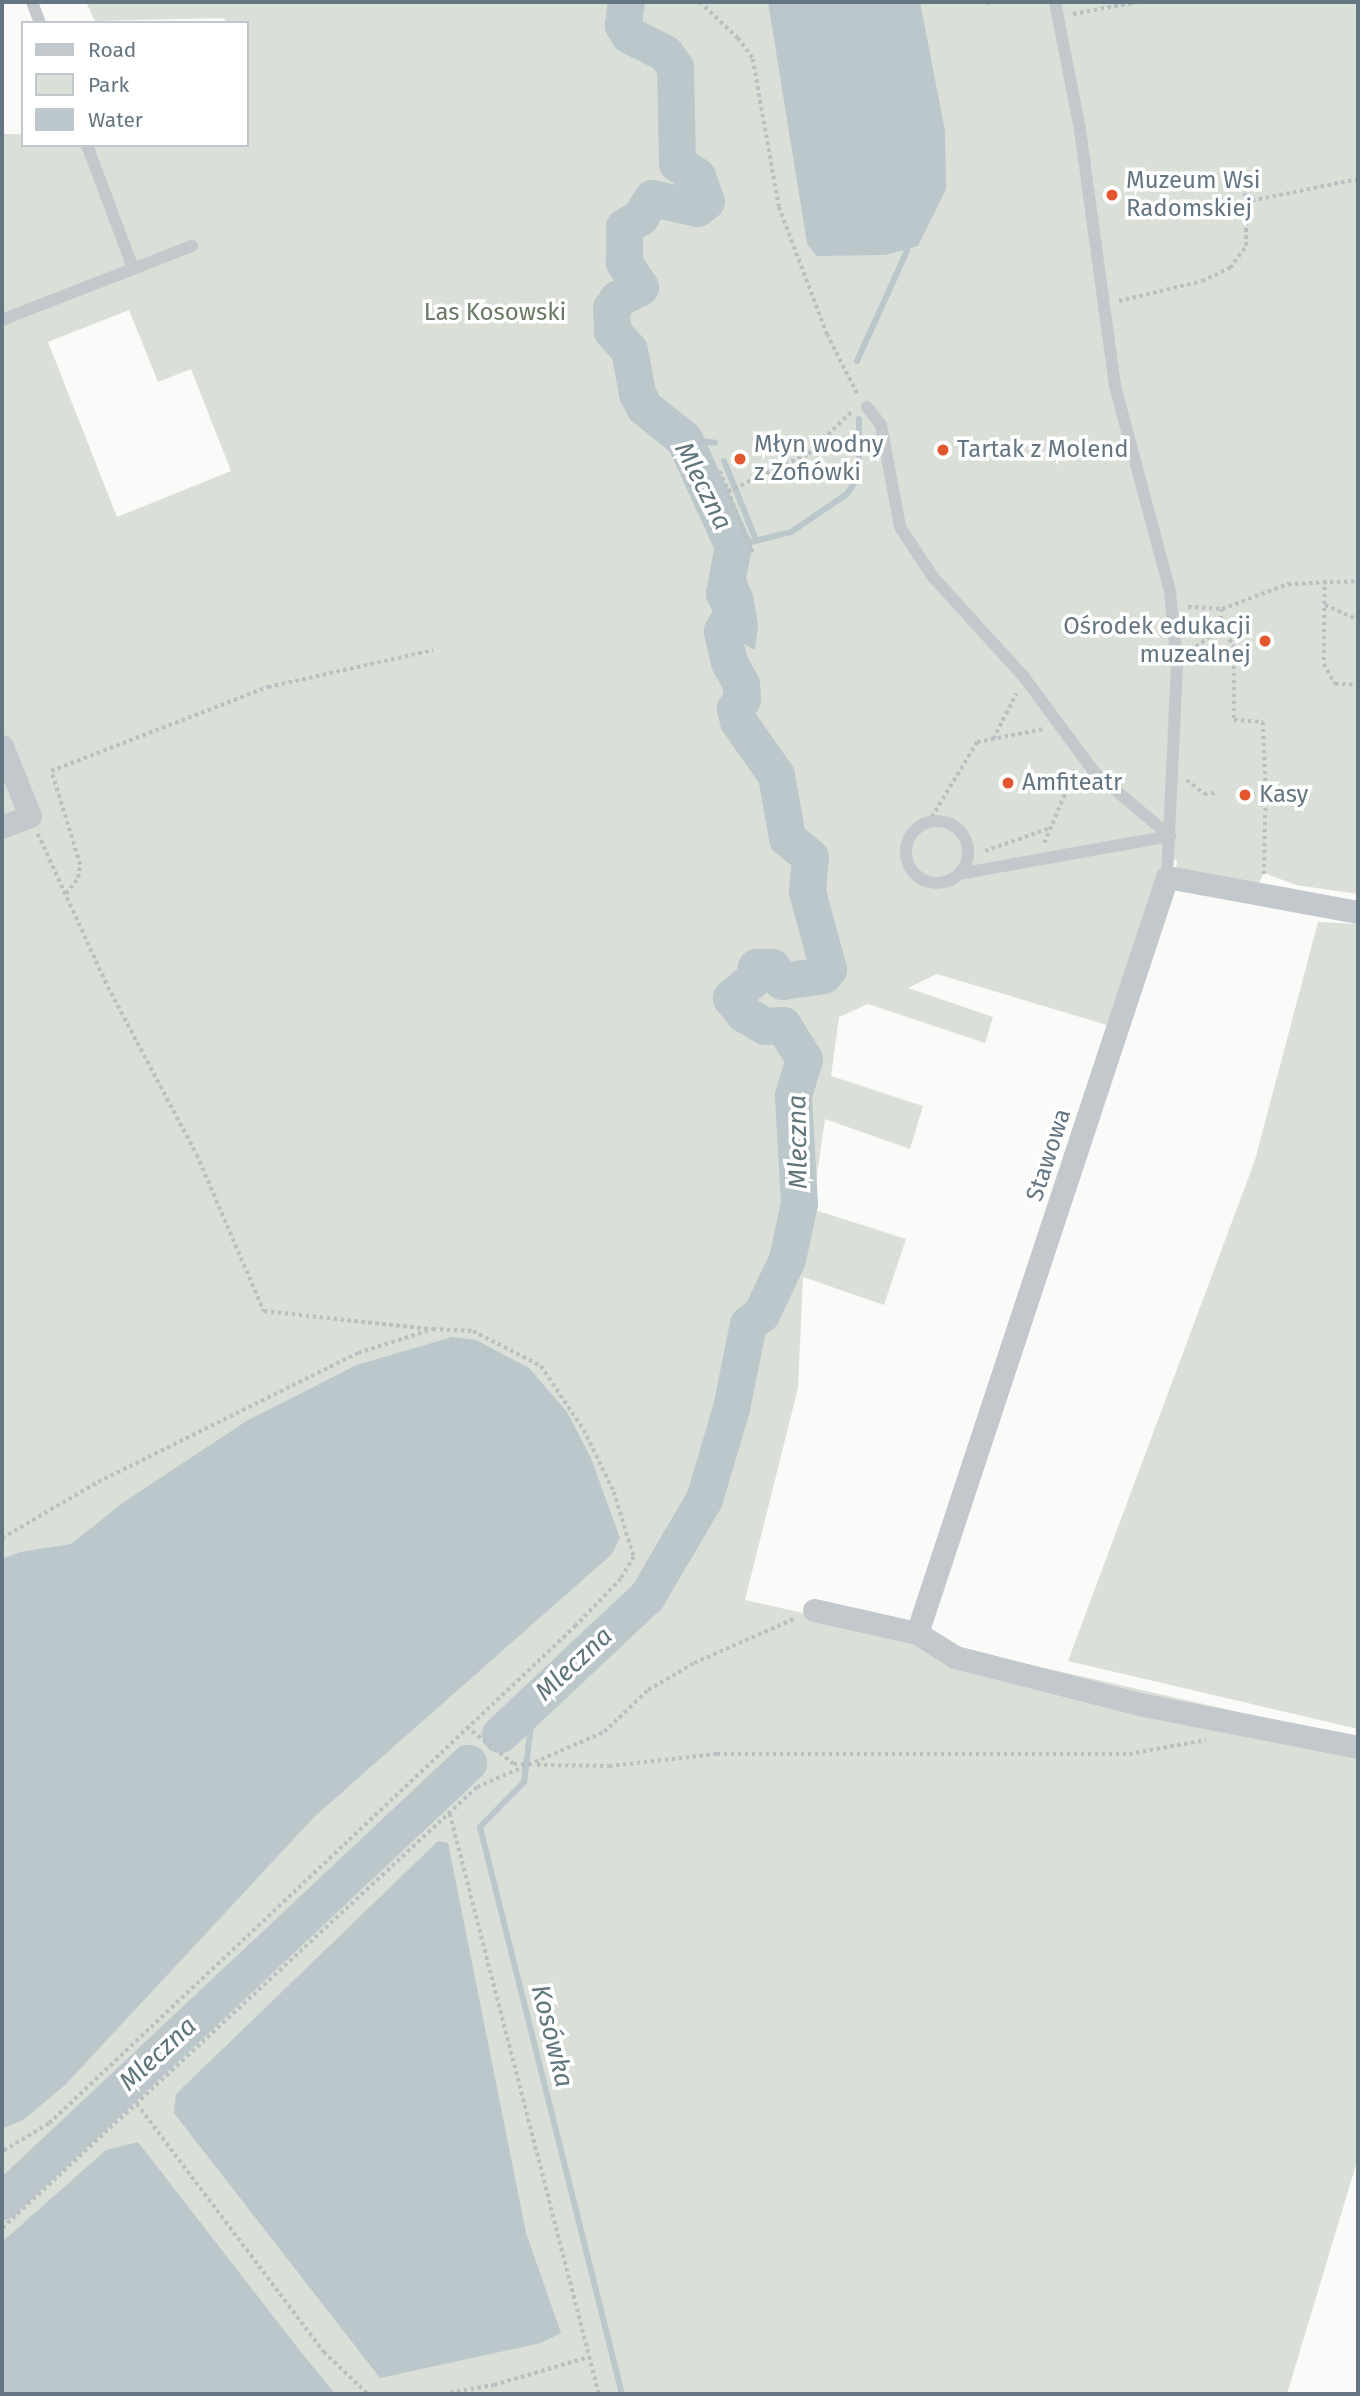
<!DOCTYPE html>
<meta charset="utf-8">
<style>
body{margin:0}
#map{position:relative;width:1360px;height:2396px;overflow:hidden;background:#fafaf8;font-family:"Fira Sans",sans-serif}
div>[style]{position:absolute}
.green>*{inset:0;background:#dadfd7}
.water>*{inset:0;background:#bbc7cb}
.stream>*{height:6px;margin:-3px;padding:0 3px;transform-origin:3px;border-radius:3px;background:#bbc7cb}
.river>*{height:37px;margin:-18.5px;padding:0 18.5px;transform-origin:18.5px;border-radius:18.5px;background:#bbc7cb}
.path>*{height:3.5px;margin-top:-1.75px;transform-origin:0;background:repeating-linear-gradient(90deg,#bbbfc2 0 3.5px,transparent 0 7px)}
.service>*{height:12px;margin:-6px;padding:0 6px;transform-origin:6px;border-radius:6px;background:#c3c8cc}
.service>.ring{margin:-6px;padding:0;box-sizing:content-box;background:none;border:12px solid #c3c8cc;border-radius:50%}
.minor>*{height:23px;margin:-11.5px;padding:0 11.5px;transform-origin:11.5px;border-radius:11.5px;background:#c3c8cc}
.dots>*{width:19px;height:19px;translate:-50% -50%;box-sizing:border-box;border:4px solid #fff;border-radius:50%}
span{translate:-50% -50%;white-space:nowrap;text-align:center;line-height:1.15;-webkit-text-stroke:7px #fff;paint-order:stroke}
.poi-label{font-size:24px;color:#657683}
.left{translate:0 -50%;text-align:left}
.right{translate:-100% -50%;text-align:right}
.park-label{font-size:24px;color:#687a64}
.street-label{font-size:24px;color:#657683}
.water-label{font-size:26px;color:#60757c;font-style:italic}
.frame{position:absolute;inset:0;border:4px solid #657683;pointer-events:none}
.legend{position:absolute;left:21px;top:21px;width:228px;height:126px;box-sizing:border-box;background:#fff;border:2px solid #c1c8cd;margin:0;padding:9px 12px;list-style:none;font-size:21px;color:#657683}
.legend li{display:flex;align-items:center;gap:14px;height:35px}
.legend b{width:35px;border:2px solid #c1c8cd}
</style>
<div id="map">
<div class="green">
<div style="clip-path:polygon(evenodd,86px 2px,1358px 2px,1358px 894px,1296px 885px,1264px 873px,1258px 885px,1176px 870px,1177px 860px,1165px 858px,1110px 1026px,937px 974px,908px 988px,993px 1017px,985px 1043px,868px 1004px,839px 1017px,831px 1076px,923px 1106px,910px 1149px,825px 1119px,812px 1209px,906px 1239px,884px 1305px,803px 1277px,798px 1388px,745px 1600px,1358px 1739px,1358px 2158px,1287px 2394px,2px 2394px,2px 134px,23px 134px,23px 145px,247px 145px,247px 23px,227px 23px,224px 18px,95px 21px,86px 2px,129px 310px,158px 382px,191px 369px,231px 471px,117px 517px,48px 342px,129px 310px)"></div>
<div style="clip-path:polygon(1318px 922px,1358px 924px,1358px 1729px,1068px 1661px,1255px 1160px)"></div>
</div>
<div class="water">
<div style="clip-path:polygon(768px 2px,920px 2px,945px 131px,946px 189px,918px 246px,885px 255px,816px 256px,807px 243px)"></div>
<div style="clip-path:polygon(723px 515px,732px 531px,742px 535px,749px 552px,739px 563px,753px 595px,758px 625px,755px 650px,744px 644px,724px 600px,720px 571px,724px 553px,712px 520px)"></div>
<div style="clip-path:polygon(452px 1337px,476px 1340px,529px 1368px,567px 1412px,591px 1458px,620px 1538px,612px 1554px,314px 1817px,66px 2084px,23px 2120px,2px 2129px,2px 1559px,20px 1552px,71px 1544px,124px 1502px,248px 1420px,357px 1365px)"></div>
<div style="clip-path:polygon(438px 1841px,448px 1843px,526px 2233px,561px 2333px,541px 2343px,380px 2378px,174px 2113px,176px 2094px)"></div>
<div style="clip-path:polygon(138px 2142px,297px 2347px,335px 2394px,2px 2394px,2px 2242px,106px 2150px)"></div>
</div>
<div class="stream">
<div style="left:857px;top:361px;width:121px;rotate:-65.6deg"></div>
<div style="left:907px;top:251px;width:6px;rotate:-121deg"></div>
<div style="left:684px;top:439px;width:31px;rotate:7deg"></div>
<div style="left:724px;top:461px;width:85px;rotate:67.9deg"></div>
<div style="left:738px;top:545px;width:55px;rotate:-13.8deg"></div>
<div style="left:791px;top:532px;width:68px;rotate:-34.2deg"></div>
<div style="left:847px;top:494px;width:17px;rotate:-57deg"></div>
<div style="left:856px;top:480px;width:18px;rotate:-81deg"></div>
<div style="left:859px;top:462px;width:43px;rotate:-90deg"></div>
<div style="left:534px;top:1701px;width:82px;rotate:97deg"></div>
<div style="left:524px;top:1782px;width:63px;rotate:134.4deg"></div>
<div style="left:480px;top:1827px;width:585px;rotate:75.94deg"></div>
</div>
<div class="river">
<div style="left:500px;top:1734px;width:202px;rotate:-43.2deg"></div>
<div style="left:647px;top:1596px;width:113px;rotate:-59.6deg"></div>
<div style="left:704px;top:1499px;width:95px;rotate:-73.5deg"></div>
<div style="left:731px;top:1408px;width:86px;rotate:-78.6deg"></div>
<div style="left:748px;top:1324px;width:16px;rotate:-38deg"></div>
<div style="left:761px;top:1314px;width:61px;rotate:-64.7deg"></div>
<div style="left:787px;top:1259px;width:57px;rotate:-77.9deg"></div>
<div style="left:799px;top:1203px;width:108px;rotate:-93.2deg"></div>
<div style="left:793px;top:1095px;width:38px;rotate:-73deg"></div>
<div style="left:804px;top:1059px;width:40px;rotate:-122deg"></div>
<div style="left:783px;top:1025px;width:18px;rotate:177deg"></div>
<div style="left:765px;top:1026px;width:24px;rotate:-150deg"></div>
<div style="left:744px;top:1014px;width:21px;rotate:-129deg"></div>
<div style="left:731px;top:998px;width:30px;rotate:-41deg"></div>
<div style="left:754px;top:978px;width:11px;rotate:-80deg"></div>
<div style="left:756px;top:967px;width:16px"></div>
<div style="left:772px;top:967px;width:17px;rotate:54deg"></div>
<div style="left:782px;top:981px;width:41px;rotate:-8.3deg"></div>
<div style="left:823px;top:975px;width:8px;rotate:-50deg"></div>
<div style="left:828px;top:969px;width:81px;rotate:-105.1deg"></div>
<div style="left:807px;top:891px;width:34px;rotate:-85deg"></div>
<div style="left:810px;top:857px;width:30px;rotate:-140deg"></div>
<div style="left:787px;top:838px;width:64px;rotate:-99.9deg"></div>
<div style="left:776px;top:775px;width:66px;rotate:-125.1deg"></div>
<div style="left:738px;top:721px;width:13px;rotate:-103deg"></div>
<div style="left:735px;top:708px;width:11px;rotate:-52deg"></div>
<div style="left:742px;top:699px;width:15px;rotate:-94deg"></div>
<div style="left:741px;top:684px;width:25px;rotate:-119deg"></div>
<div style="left:729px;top:662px;width:32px;rotate:-103deg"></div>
<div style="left:722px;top:631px;width:23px;rotate:-61deg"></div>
<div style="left:733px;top:611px;width:20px;rotate:-117deg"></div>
<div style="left:724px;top:593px;width:48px;rotate:-79.2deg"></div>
<div style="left:733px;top:546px;width:118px;rotate:-114.6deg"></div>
<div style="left:684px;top:439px;width:51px;rotate:-141.3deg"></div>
<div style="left:644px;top:407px;width:16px;rotate:-117deg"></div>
<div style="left:637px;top:393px;width:44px;rotate:-100.5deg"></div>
<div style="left:629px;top:350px;width:25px;rotate:-132deg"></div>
<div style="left:612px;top:331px;width:23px;rotate:-92deg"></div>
<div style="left:611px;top:308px;width:11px;rotate:-56deg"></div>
<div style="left:617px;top:299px;width:26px;rotate:-28deg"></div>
<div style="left:640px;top:287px;width:30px;rotate:-123deg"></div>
<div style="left:624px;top:262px;width:35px;rotate:-90deg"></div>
<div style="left:624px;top:227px;width:19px;rotate:-32deg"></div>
<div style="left:640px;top:217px;width:22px;rotate:-58deg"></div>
<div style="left:652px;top:198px;width:46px;rotate:12.5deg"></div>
<div style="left:697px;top:208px;width:11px;rotate:-38deg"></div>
<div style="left:706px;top:201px;width:27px;rotate:-110deg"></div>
<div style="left:697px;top:176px;width:24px;rotate:-147deg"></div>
<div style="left:677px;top:163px;width:96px;rotate:-91.2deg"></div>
<div style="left:675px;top:67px;width:17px;rotate:-126deg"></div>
<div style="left:665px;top:53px;width:40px;rotate:-153.4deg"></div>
<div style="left:629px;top:35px;width:12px;rotate:-121deg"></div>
<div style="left:623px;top:25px;width:23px;rotate:-83deg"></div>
<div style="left:2px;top:2201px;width:640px;rotate:-43.23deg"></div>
</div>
<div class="path">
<div style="left:700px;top:2px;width:52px;rotate:43.5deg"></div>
<div style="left:738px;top:38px;width:26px;rotate:54deg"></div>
<div style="left:753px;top:59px;width:150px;rotate:80deg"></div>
<div style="left:779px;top:207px;width:136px;rotate:69.3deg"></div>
<div style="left:827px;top:334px;width:68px;rotate:63.1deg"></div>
<div style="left:987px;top:2px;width:3px;rotate:45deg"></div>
<div style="left:1073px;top:14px;width:65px;rotate:-10.6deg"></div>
<div style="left:1245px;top:202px;width:115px;rotate:-11.5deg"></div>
<div style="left:1119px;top:301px;width:85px;rotate:-13.5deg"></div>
<div style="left:1202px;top:281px;width:31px;rotate:-25deg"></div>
<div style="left:1230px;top:268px;width:27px;rotate:-54deg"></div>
<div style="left:1246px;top:246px;width:59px;rotate:-91deg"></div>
<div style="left:720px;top:471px;width:88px;rotate:68.1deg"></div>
<div style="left:728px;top:491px;width:88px;rotate:-24.8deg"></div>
<div style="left:808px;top:454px;width:60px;rotate:-44.3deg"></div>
<div style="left:1325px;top:580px;width:84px;rotate:90.7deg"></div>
<div style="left:1324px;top:664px;width:23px;rotate:61deg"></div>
<div style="left:1335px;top:684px;width:23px;rotate:2deg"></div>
<div style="left:1325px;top:605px;width:36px;rotate:24deg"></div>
<div style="left:1188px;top:607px;width:34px;rotate:3deg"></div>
<div style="left:1222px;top:609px;width:19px;rotate:93deg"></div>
<div style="left:1221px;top:628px;width:37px;rotate:142deg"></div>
<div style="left:1222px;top:609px;width:71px;rotate:-20.7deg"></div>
<div style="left:1288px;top:584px;width:70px;rotate:-2.5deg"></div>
<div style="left:1221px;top:628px;width:21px;rotate:53deg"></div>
<div style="left:1234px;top:645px;width:75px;rotate:90deg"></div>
<div style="left:1234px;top:720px;width:29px;rotate:4deg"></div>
<div style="left:1263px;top:722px;width:72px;rotate:87.6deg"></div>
<div style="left:993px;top:739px;width:51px;rotate:-62.9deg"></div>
<div style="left:1187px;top:780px;width:22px;rotate:39deg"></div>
<div style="left:1204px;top:794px;width:11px;rotate:-5deg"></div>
<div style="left:1252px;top:794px;width:14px"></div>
<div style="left:1266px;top:794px;width:82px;rotate:91.4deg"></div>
<div style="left:928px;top:823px;width:95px;rotate:-58.8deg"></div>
<div style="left:977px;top:742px;width:68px;rotate:-11deg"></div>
<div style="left:38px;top:834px;width:168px;rotate:65.4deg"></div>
<div style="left:108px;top:987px;width:190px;rotate:62.1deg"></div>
<div style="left:197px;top:1155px;width:170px;rotate:66.8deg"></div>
<div style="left:264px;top:1311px;width:168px;rotate:6.2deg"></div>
<div style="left:1044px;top:843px;width:79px;rotate:-67deg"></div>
<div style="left:985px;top:851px;width:69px;rotate:-19.5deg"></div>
<div style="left:66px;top:894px;width:20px;rotate:-53deg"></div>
<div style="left:78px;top:878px;width:13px;rotate:-81deg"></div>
<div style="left:80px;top:865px;width:98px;rotate:-107.1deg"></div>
<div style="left:51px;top:771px;width:233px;rotate:-21.2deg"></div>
<div style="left:268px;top:687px;width:169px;rotate:-12.6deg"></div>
<div style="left:2px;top:1538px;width:111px;rotate:-30.3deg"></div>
<div style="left:98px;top:1482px;width:290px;rotate:-26.4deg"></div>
<div style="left:358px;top:1353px;width:79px;rotate:-17.7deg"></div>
<div style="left:433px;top:1329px;width:40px;rotate:2.9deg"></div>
<div style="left:473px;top:1331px;width:76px;rotate:27.2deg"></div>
<div style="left:541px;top:1366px;width:77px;rotate:56.1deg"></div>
<div style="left:584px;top:1430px;width:69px;rotate:64.2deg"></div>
<div style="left:614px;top:1492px;width:68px;rotate:72.9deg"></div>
<div style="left:634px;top:1557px;width:26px;rotate:121deg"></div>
<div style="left:621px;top:1579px;width:65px;rotate:133.8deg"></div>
<div style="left:576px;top:1626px;width:725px;rotate:136.62deg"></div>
<div style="left:49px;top:2124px;width:55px;rotate:149.2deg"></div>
<div style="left:467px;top:1727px;width:60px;rotate:38.2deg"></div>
<div style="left:514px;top:1764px;width:15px"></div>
<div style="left:537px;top:1765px;width:72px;rotate:0.8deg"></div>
<div style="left:609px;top:1766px;width:109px;rotate:-6.3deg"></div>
<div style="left:717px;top:1754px;width:412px"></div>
<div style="left:1129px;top:1754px;width:78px;rotate:-10.3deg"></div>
<div style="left:450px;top:1814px;width:599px;rotate:75.59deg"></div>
<div style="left:137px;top:2104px;width:311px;rotate:53deg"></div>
<div style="left:324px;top:2352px;width:61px;rotate:43.7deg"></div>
<div style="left:2px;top:2228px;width:648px;rotate:-42.87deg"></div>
<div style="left:477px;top:1787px;width:138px;rotate:-23.4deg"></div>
<div style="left:604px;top:1732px;width:61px;rotate:-43.7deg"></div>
<div style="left:648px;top:1690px;width:53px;rotate:-30.4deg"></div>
<div style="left:694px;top:1663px;width:111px;rotate:-23.8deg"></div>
<div style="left:443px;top:2394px;width:52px;rotate:-10deg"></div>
<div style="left:494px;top:2385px;width:99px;rotate:-16.4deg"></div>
</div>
<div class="service">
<div style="left:32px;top:2px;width:22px;rotate:69deg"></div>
<div style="left:1055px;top:2px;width:130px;rotate:78.9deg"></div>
<div style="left:1080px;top:130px;width:258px;rotate:82.2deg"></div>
<div style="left:1115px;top:386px;width:212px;rotate:75deg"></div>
<div style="left:1170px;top:591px;width:74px;rotate:84.6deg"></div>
<div style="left:1177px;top:665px;width:212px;rotate:92.7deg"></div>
<div style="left:87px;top:145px;width:131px;rotate:69.5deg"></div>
<div style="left:2px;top:320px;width:204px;rotate:-21.3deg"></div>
<div style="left:867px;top:407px;width:23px;rotate:52deg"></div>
<div style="left:881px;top:425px;width:104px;rotate:79.4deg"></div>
<div style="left:900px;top:527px;width:60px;rotate:56.6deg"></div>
<div style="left:933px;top:577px;width:135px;rotate:47.7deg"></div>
<div style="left:1024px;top:677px;width:119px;rotate:53.5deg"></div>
<div style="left:1095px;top:773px;width:98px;rotate:40deg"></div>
<div style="left:1170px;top:836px;width:214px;rotate:169.8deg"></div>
<div class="ring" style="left:906px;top:821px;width:50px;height:50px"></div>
</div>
<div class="minor">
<div style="left:2px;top:746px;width:75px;rotate:68.2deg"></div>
<div style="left:30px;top:816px;width:30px;rotate:159deg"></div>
<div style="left:814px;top:1610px;width:106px;rotate:12.6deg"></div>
<div style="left:917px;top:1633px;width:45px;rotate:32.3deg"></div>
<div style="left:955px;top:1657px;width:190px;rotate:14.3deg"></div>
<div style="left:1139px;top:1704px;width:223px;rotate:11.1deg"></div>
<div style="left:917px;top:1633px;width:796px;rotate:-71.7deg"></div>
<div style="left:1167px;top:877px;width:194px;rotate:10.4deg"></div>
</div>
<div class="dots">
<div style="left:1112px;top:195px;background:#e4572e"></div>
<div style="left:943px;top:450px;background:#e4572e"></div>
<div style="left:740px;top:459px;background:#e4572e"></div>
<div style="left:1265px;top:641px;background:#e4572e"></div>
<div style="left:1008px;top:783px;background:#e4572e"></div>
<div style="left:1245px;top:795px;background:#e4572e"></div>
</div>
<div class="poi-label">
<span class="left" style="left:1126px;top:195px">Muzeum Wsi<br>Radomskiej</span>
<span class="left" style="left:754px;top:459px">Młyn wodny<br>z Zofiówki</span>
<span class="left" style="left:957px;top:450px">Tartak z Molend</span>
<span class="right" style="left:1251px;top:641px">Ośrodek edukacji<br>muzealnej</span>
<span class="left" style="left:1022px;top:783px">Amfiteatr</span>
<span class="left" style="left:1259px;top:795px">Kasy</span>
</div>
<div class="park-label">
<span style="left:495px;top:313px">Las Kosowski</span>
</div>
<div class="street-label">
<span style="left:1049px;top:1155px;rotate:-72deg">Stawowa</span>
</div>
<div class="water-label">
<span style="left:703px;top:486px;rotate:63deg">Mleczna</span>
<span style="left:798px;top:1142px;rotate:-91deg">Mleczna</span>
<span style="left:574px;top:1664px;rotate:-43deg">Mleczna</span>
<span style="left:552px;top:2036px;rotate:76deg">Kosówka</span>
<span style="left:158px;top:2054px;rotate:-43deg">Mleczna</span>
</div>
<div class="frame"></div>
<ul class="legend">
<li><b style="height:9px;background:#c3c8cc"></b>Road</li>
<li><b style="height:19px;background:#dadfd7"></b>Park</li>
<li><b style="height:19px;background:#bbc7cb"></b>Water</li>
</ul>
</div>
